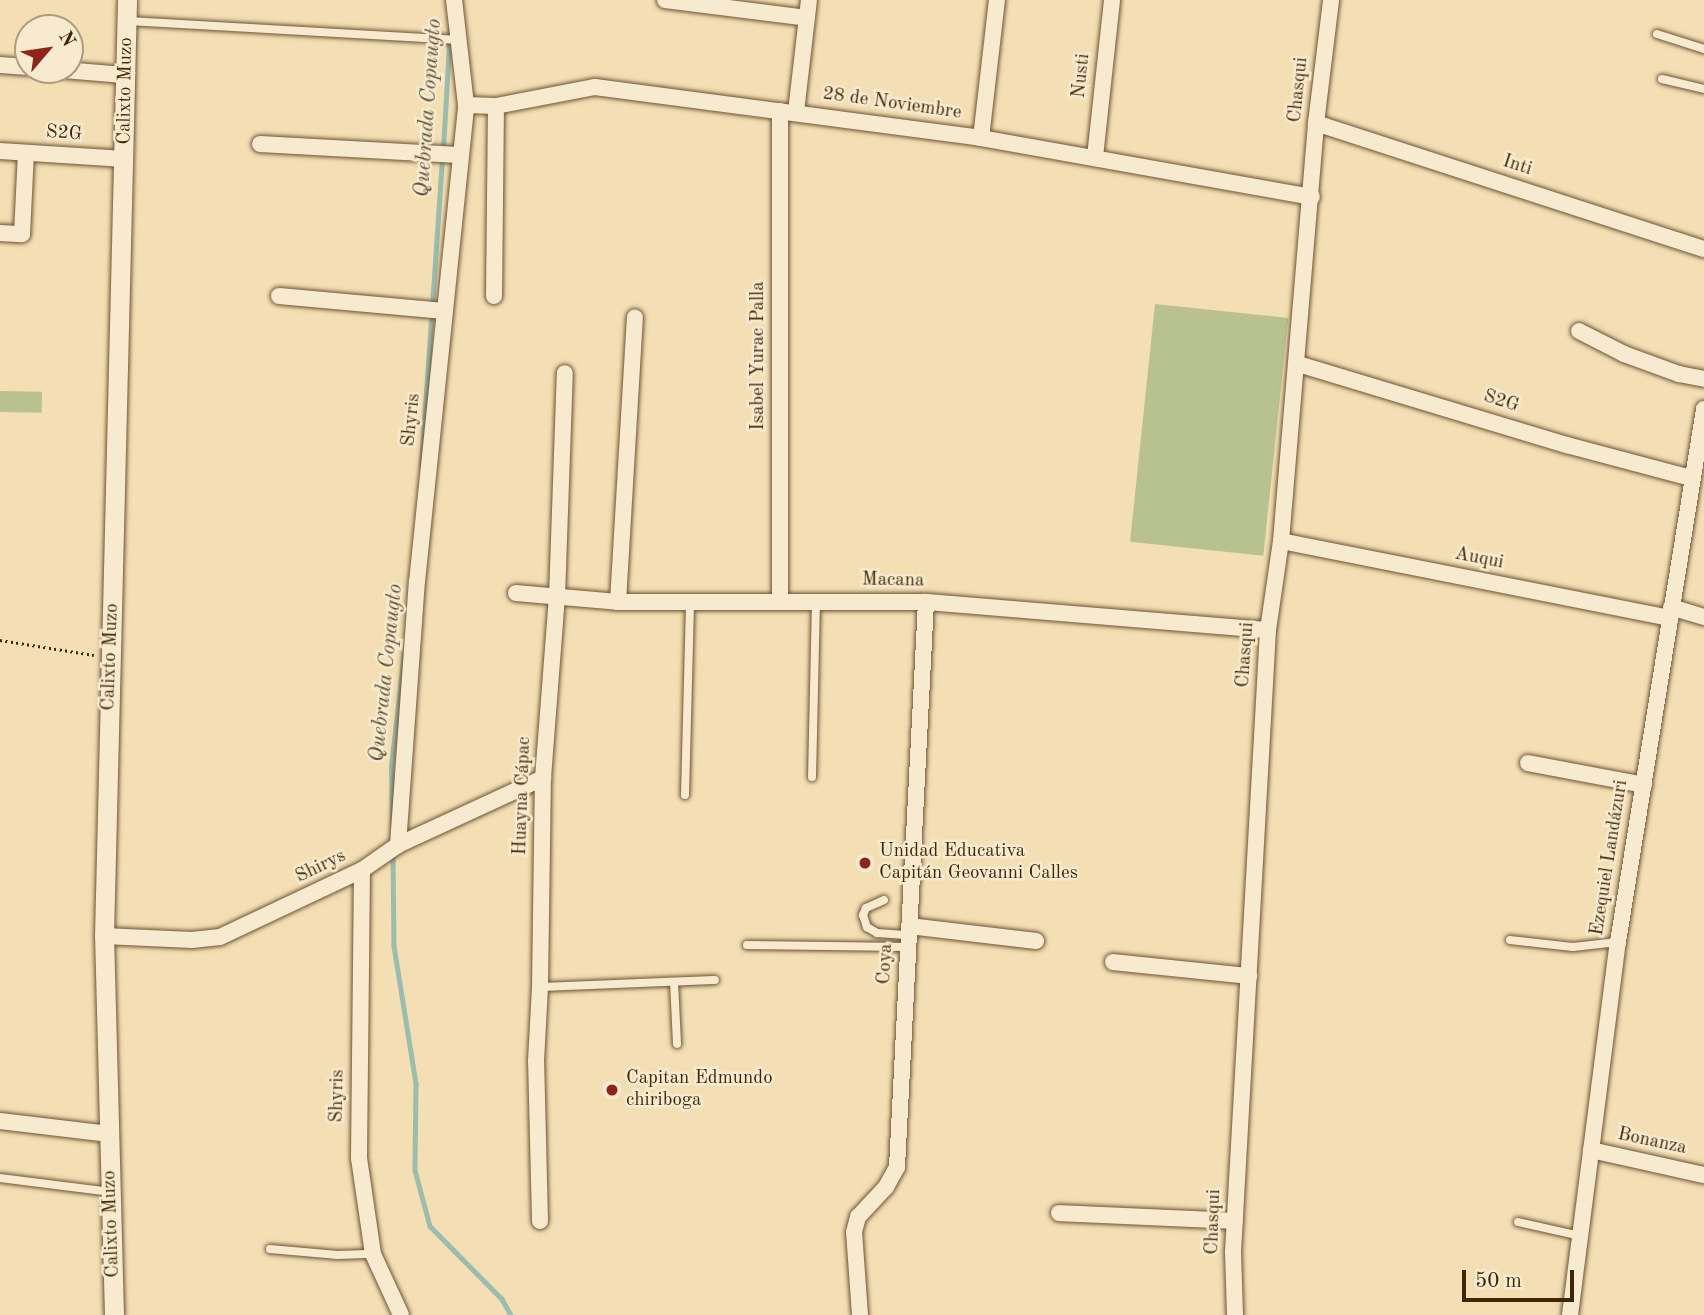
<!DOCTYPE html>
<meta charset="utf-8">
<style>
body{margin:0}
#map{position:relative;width:1704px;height:1315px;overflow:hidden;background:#f4deb4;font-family:"Old Standard TT",serif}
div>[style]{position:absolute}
.green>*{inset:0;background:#b8c290;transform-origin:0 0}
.stream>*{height:4.5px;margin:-2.25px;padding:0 2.25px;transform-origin:2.25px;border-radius:2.25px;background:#9cbcad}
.path>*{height:2.5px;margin-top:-1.25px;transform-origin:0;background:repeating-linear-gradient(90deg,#402606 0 2px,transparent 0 5.5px)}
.roads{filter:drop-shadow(0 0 2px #6d5432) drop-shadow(0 0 2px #6d5432)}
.service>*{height:8px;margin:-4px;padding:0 4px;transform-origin:4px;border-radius:4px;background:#f8eace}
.minor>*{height:16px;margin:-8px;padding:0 8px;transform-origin:8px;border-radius:8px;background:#f8eace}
.tertiary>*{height:19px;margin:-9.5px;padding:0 9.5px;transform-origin:9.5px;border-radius:9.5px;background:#f8eace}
.dots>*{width:19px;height:19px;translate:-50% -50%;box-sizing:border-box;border:4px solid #f8eace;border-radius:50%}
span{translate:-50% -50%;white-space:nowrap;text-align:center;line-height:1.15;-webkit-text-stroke:5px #f8eace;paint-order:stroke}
.street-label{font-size:19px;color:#402606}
.poi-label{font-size:19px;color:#402606}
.left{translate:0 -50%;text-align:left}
.water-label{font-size:21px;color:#574c30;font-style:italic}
.north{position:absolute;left:14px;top:14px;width:70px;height:70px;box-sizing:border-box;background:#f8eace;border:2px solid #ae9c7e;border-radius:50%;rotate:61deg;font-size:19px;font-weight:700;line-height:28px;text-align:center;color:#402606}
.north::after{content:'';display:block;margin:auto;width:24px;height:32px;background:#8f2418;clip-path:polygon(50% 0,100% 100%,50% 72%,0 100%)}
.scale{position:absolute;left:1462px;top:1270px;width:112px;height:32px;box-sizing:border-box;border:4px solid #402606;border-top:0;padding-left:9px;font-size:21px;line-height:24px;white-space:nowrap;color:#402606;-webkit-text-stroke:5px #f8eace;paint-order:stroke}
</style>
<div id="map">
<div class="green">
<div style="left:1155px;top:304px;width:134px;height:239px;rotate:6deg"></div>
<div style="left:0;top:391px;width:42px;height:21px;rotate:1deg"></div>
</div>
<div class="stream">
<div style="left:443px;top:149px;width:120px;rotate:-86.7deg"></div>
<div style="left:421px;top:467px;width:310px;rotate:-86.1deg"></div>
<div style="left:392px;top:823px;width:57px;rotate:-91deg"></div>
<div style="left:391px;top:766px;width:113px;rotate:-83.4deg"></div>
<div style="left:393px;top:852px;width:94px;rotate:89.4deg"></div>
<div style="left:394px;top:946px;width:140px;rotate:80.9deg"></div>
<div style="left:416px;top:1084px;width:86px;rotate:90.7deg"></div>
<div style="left:415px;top:1170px;width:58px;rotate:75deg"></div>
<div style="left:430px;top:1226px;width:103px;rotate:45.4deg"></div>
<div style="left:502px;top:1299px;width:18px;rotate:61deg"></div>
</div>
<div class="path">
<div style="left:0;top:640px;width:95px;rotate:9.1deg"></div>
</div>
<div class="roads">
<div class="service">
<div style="left:128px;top:21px;width:332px;rotate:3.3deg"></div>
<div style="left:1657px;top:34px;width:49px;rotate:17.7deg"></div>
<div style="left:1662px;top:79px;width:43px;rotate:13.4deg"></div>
<div style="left:812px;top:777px;width:176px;rotate:-88.7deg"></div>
<div style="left:685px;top:795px;width:193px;rotate:-88.5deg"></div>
<div style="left:884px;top:900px;width:20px;rotate:156deg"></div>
<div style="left:866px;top:908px;width:8px;rotate:113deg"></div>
<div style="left:863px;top:915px;width:13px;rotate:72deg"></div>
<div style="left:867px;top:927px;width:12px;rotate:31deg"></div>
<div style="left:877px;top:933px;width:32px;rotate:4deg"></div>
<div style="left:1510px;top:940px;width:63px;rotate:6.3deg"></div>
<div style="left:1573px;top:947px;width:45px;rotate:-6.3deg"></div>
<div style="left:747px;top:945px;width:161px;rotate:0.7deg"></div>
<div style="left:674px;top:982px;width:62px;rotate:87.2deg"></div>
<div style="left:540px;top:987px;width:175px;rotate:-2.3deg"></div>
<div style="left:0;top:1178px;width:112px;rotate:7.2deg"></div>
<div style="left:1518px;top:1222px;width:64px;rotate:12.7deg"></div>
<div style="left:270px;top:1249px;width:68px;rotate:5deg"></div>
<div style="left:338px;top:1255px;width:35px;rotate:-2deg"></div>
</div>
<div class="minor">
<div style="left:665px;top:0;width:143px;rotate:7.2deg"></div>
<div style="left:0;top:65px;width:28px;rotate:4deg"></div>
<div style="left:64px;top:70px;width:60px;rotate:4.8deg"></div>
<div style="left:466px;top:105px;width:30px;rotate:2deg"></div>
<div style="left:496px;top:106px;width:101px;rotate:-10.9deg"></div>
<div style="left:595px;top:87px;width:389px;rotate:7.5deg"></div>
<div style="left:981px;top:138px;width:336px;rotate:10.1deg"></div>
<div style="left:796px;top:112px;width:113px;rotate:-83.4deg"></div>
<div style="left:1316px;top:123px;width:408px;rotate:18deg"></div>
<div style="left:981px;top:138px;width:139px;rotate:-83.4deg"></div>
<div style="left:260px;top:144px;width:199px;rotate:3.2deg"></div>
<div style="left:0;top:151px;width:125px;rotate:3.7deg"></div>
<div style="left:1095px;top:157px;width:158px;rotate:-83.8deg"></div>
<div style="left:0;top:233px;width:22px;rotate:3deg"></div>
<div style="left:22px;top:234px;width:81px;rotate:-87.2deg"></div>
<div style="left:279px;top:296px;width:166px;rotate:5.2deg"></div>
<div style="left:494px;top:296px;width:190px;rotate:-89.4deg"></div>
<div style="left:1579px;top:331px;width:51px;rotate:27.1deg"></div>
<div style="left:1624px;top:354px;width:59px;rotate:20deg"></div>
<div style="left:1679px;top:374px;width:25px;rotate:11deg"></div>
<div style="left:1298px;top:364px;width:281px;rotate:16.8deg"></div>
<div style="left:1567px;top:445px;width:128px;rotate:14.9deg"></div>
<div style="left:1281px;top:541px;width:397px;rotate:11.2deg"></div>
<div style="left:516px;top:593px;width:102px;rotate:5deg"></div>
<div style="left:618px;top:602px;width:308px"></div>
<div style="left:926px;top:602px;width:343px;rotate:4.7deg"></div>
<div style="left:780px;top:600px;width:489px;rotate:-90deg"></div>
<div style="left:618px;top:602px;width:285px;rotate:-86.6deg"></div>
<div style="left:1671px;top:607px;width:34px;rotate:17deg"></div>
<div style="left:1528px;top:763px;width:118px;rotate:10.7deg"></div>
<div style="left:398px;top:845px;width:264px;rotate:-85.9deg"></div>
<div style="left:417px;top:582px;width:480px;rotate:-84.1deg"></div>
<div style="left:466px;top:105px;width:106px;rotate:-96.5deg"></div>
<div style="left:362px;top:870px;width:288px;rotate:90.6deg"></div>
<div style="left:359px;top:1158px;width:97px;rotate:81.7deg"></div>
<div style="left:373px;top:1254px;width:67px;rotate:65.3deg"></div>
<div style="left:909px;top:926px;width:128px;rotate:6.7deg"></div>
<div style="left:104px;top:936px;width:88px;rotate:2.6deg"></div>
<div style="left:192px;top:940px;width:28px;rotate:-6deg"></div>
<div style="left:220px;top:937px;width:157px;rotate:-25.3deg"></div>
<div style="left:362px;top:870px;width:44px;rotate:-34.8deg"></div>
<div style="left:398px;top:845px;width:160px;rotate:-24.8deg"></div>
<div style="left:1113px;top:962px;width:137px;rotate:5.9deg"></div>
<div style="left:0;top:1121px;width:110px;rotate:6.8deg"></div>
<div style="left:1591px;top:1150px;width:116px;rotate:12.5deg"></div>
<div style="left:1059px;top:1213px;width:176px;rotate:2.6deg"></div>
<div style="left:540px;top:1221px;width:160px;rotate:-91.4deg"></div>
<div style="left:536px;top:1061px;width:74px;rotate:-86.9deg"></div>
<div style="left:540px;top:987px;width:209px;rotate:-89.2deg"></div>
<div style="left:543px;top:778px;width:182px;rotate:-85.6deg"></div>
<div style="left:557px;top:597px;width:224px;rotate:-88deg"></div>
<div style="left:860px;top:1315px;width:83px;rotate:-94.1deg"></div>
<div style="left:854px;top:1232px;width:16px;rotate:-75deg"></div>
<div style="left:858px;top:1217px;width:41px;rotate:-47deg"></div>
<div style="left:886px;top:1187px;width:23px;rotate:-61deg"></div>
<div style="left:897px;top:1167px;width:566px;rotate:-87.06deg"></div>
<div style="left:1235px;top:1315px;width:63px;rotate:-91.8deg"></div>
<div style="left:1233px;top:1252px;width:623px;rotate:-86.78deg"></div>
<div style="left:1268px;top:630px;width:90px;rotate:-81.7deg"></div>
<div style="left:1281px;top:541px;width:419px;rotate:-85.2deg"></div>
<div style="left:1316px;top:123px;width:124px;rotate:-83deg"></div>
<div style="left:1570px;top:1315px;width:376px;rotate:-82.7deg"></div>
<div style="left:1618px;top:942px;width:540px;rotate:-80.83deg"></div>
</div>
<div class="tertiary">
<div style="left:114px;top:1315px;width:379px;rotate:-91.5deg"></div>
<div style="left:104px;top:936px;width:936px;rotate:-88.59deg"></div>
</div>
</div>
<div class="dots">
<div style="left:865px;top:863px;background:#8f2418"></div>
<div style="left:612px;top:1090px;background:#8f2418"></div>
</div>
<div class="street-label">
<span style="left:1082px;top:76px;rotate:-84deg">Nusti</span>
<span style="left:1299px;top:90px;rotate:-84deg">Chasqui</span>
<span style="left:126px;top:91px;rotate:-89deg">Calixto Muzo</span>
<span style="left:892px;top:104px;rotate:8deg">28 de Noviembre</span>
<span style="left:64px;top:134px;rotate:4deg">S2G</span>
<span style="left:1517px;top:166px;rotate:18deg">Inti</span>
<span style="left:759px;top:356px;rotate:-90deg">Isabel Yurac Palla</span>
<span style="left:1501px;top:402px;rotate:18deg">S2G</span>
<span style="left:412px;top:420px;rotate:-84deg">Shyris</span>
<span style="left:1479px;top:559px;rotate:11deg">Auqui</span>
<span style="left:893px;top:581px;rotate:1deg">Macana</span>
<span style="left:1246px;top:655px;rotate:-86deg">Chasqui</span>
<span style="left:111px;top:657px;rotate:-88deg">Calixto Muzo</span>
<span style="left:523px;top:796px;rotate:-88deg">Huayna Cápac</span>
<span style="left:1610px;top:858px;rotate:-81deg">Ezequiel Landázuri</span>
<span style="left:321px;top:867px;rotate:-26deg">Shirys</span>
<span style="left:886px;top:964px;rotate:-87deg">Coya</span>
<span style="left:338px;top:1096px;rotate:-89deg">Shyris</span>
<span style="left:1652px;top:1142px;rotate:12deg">Bonanza</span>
<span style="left:1214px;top:1222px;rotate:-88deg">Chasqui</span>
<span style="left:112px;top:1224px;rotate:-92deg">Calixto Muzo</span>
</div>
<div class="poi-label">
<span class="left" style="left:879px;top:863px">Unidad Educativa<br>Capitán Geovanni Calles</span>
<span class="left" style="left:626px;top:1090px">Capitan Edmundo<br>chiriboga</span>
</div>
<div class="water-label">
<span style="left:429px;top:108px;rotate:-86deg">Quebrada Copaugto</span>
<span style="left:387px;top:673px;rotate:-84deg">Quebrada Copaugto</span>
</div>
<div class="north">N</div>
<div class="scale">50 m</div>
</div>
